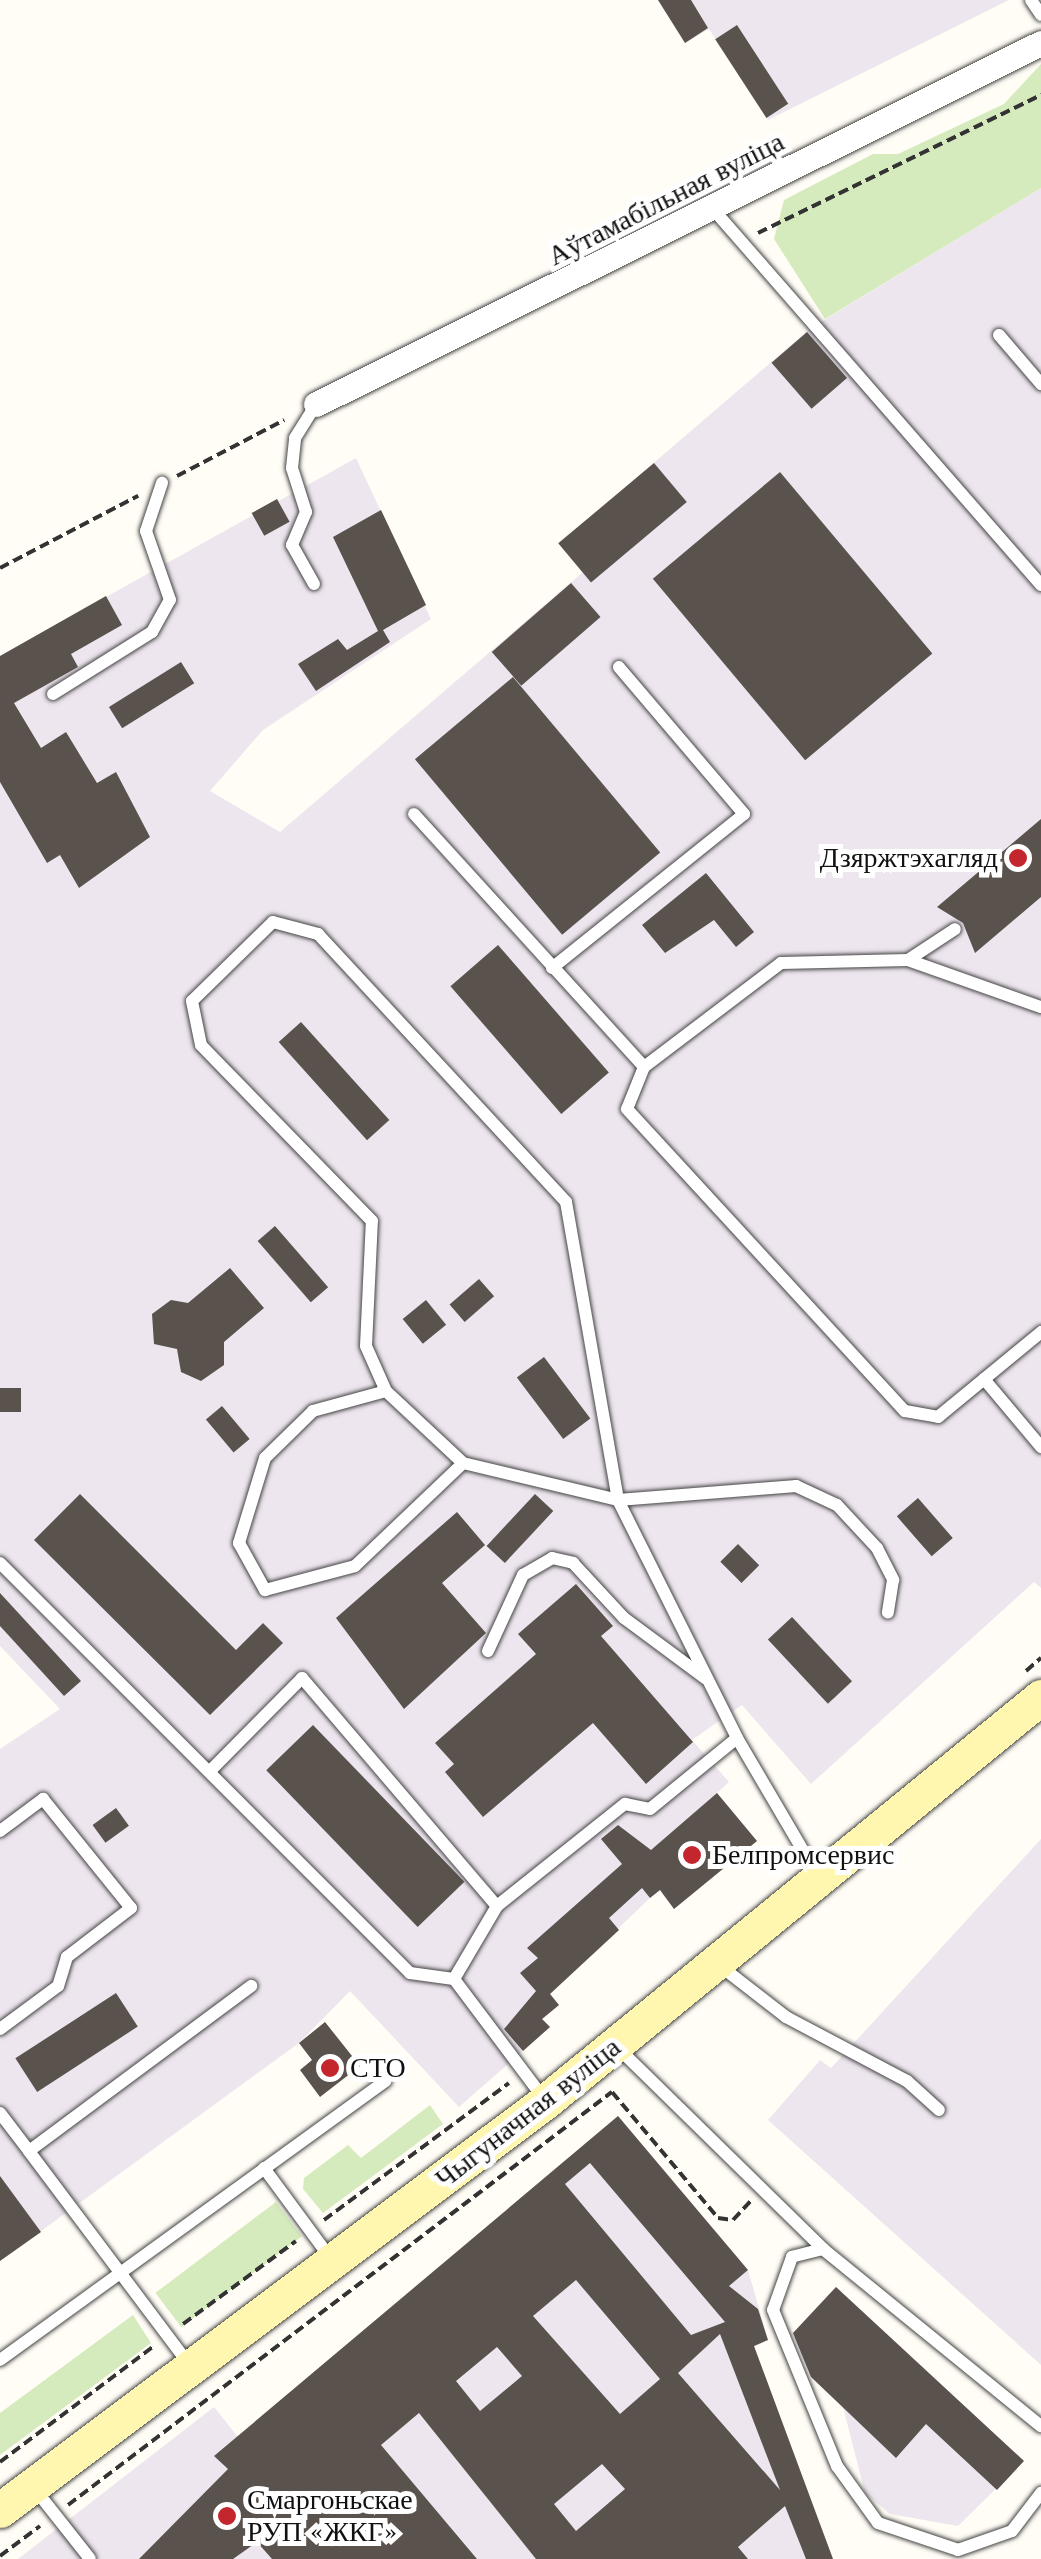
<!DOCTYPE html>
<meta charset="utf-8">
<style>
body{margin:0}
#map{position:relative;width:1041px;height:2559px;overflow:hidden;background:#fffdf5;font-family:"Libre Baskerville",serif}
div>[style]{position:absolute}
.industrial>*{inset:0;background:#eee6ef}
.green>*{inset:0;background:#d5ebbd;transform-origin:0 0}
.building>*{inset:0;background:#5a524d;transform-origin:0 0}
.path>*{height:4px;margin-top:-2px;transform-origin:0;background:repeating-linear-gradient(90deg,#333 0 10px,transparent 0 15px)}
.roads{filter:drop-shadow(0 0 2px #444) drop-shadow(0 0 2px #444)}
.lane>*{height:12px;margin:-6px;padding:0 6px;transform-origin:6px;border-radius:6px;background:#fff}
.street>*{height:25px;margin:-12.5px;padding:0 12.5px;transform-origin:12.5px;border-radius:12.5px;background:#fff}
.secondary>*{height:35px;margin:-17.5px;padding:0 17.5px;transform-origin:17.5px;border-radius:17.5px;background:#fff6b0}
.dots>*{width:28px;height:28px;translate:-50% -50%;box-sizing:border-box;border:5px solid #fff;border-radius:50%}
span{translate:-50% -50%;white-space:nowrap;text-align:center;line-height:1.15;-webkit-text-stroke:10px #fff;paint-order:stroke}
.street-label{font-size:28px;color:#111}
.poi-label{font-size:28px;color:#111}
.right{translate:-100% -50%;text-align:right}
.left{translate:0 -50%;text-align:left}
</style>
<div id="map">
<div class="industrial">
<div style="clip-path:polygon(658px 0,1009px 0,768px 120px,709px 29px,685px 43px)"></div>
<div style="clip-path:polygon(1041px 188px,1041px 1588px,1034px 1582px,811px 1784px,742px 1705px,692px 1740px,729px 1782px,717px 1793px,757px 1841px,674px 1909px,660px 1890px,650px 1898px,550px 1994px,559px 2005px,543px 2019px,550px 2027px,459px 2107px,350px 1991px,299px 2043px,0 2261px,0 1749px,60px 1709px,0 1646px,0 656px,356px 458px,431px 619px,263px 730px,210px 791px,280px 832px,583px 572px,559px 544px,811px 328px)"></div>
<div style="clip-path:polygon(1041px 1839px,1041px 2365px,768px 2120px,820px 2060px,831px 2068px)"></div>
<div style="clip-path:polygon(618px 2116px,748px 2270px,768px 2340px,754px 2347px,833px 2559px,18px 2559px,214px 2407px,238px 2437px)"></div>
<div style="clip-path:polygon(836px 2287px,1024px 2461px,958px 2526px,890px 2514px,865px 2493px,842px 2403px,807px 2369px,792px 2334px)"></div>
</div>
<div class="green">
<div style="clip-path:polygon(1041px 64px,1041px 188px,825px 319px,774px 239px,784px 200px,873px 154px,898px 154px,1004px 104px)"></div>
<div style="clip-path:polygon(430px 2105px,443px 2124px,323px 2213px,303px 2189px,304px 2178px,348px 2145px,361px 2158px)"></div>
<div style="left:276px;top:2202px;width:43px;height:151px;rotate:53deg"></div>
<div style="clip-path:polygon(133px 2315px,151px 2343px,0 2455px,0 2413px)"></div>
</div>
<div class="building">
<div style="clip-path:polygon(658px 0,691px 0,708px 28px,685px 43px)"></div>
<div style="left:737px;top:25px;width:94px;height:26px;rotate:57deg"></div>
<div style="left:807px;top:332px;width:61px;height:47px;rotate:49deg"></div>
<div style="left:654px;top:463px;width:51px;height:125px;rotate:50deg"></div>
<div style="left:780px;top:472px;width:237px;height:166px;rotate:50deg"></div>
<div style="left:277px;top:499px;width:26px;height:29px;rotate:61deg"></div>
<div style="clip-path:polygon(381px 510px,426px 605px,383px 630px,390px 642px,316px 691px,298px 664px,338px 639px,347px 650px,378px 631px,333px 537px)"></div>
<div style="left:571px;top:583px;width:45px;height:105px;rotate:49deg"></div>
<div style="clip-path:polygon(106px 596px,122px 625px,71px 654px,78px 667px,14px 703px,41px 748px,66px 732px,97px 783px,116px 772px,150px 837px,79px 888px,60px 855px,47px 863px,0 782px,0 656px)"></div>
<div style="left:181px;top:662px;width:25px;height:85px;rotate:58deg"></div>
<div style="left:513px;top:677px;width:229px;height:128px;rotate:50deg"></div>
<div style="clip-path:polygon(1041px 819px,1041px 897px,975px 953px,963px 923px,937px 907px)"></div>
<div style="clip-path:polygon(706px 873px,754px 932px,736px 947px,714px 920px,665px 953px,642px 925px)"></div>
<div style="left:498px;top:945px;width:169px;height:63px;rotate:49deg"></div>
<div style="left:301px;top:1022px;width:132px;height:30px;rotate:48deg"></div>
<div style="left:275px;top:1226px;width:81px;height:23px;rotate:49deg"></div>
<div style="clip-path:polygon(230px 1268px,264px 1308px,224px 1342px,224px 1365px,201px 1381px,181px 1372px,177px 1349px,154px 1344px,152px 1314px,171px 1300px,188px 1303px)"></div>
<div style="left:479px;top:1279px;width:23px;height:39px;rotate:49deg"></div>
<div style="left:426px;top:1300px;width:32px;height:30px;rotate:51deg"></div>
<div style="left:544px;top:1357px;width:77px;height:34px;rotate:53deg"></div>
<div style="left:0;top:1388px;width:21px;height:24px"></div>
<div style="left:222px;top:1406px;width:43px;height:21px;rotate:50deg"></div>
<div style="clip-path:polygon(80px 1494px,236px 1650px,263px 1623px,283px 1643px,210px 1715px,34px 1540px)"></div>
<div style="left:535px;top:1494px;width:25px;height:71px;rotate:43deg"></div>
<div style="left:918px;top:1498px;width:53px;height:28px;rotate:49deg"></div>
<div style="clip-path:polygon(457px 1512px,485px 1545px,442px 1583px,486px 1633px,404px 1709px,336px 1618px)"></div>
<div style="left:738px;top:1544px;width:30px;height:25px;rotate:45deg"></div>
<div style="clip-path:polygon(576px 1584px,613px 1626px,601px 1636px,693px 1742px,646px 1784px,593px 1723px,483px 1817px,445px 1772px,454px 1764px,435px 1743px,536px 1654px,518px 1634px)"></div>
<div style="clip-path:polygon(0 1593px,81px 1681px,64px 1696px,0 1626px)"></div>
<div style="left:792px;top:1617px;width:88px;height:33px;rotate:47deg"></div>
<div style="left:313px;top:1725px;width:218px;height:65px;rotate:46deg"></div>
<div style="clip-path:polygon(717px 1793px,757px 1841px,674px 1909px,660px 1890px,650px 1898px,642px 1888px,609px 1918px,619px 1930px,550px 1994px,559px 2005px,542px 2019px,550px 2027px,523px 2051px,504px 2029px,536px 1991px,520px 1973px,538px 1958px,527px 1948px,622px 1864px,601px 1839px,618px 1825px,651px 1850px)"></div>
<div style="left:116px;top:1808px;width:22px;height:29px;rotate:54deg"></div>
<div style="left:116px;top:1993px;width:40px;height:120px;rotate:57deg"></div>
<div style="clip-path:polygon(325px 2022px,360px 2066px,320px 2097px,300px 2070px,312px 2060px,299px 2043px)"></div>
<div style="clip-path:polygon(evenodd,618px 2116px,748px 2270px,729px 2286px,758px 2309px,768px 2340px,754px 2346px,833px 2559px,806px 2559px,785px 2506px,738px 2547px,748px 2559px,536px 2559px,419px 2413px,381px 2445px,477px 2559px,272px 2559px,257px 2542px,233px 2559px,139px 2559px,228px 2469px,214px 2456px,618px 2116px,590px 2163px,725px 2322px,691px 2335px,565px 2184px,590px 2163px,618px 2116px,576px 2280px,660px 2379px,620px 2414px,533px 2316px,576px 2280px,618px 2116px,720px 2334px,780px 2490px,678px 2373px,720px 2334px,618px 2116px,497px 2347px,522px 2376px,480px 2411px,456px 2381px,497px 2347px,618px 2116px,602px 2464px,625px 2489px,576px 2531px,554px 2504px,602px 2464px)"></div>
<div style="clip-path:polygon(0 2176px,41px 2232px,0 2261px)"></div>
<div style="clip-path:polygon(836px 2287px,1024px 2461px,997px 2490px,926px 2424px,896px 2458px,811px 2377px,793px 2333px)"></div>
</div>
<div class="path">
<div style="left:758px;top:233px;width:315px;rotate:-26deg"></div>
<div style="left:177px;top:476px;width:121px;rotate:-27.6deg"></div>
<div style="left:0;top:568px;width:156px;rotate:-27.6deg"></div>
<div style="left:1026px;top:1671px;width:20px;rotate:-41deg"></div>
<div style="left:612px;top:2092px;width:165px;rotate:49.9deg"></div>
<div style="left:718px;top:2218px;width:15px;rotate:8deg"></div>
<div style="left:733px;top:2220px;width:26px;rotate:-47deg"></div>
<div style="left:324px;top:2220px;width:230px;rotate:-36.5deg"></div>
<div style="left:183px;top:2324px;width:140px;rotate:-36.3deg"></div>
<div style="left:0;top:2462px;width:194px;rotate:-37deg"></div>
<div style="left:68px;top:2505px;width:683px;rotate:-37.21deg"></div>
<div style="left:0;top:2556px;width:50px;rotate:-36.9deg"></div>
</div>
<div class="roads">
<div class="lane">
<div style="left:1031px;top:0;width:18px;rotate:56deg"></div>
<div style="left:713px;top:209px;width:499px;rotate:48.9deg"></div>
<div style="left:999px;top:335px;width:65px;rotate:49.4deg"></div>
<div style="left:314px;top:584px;width:45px;rotate:-119.4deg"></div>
<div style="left:292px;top:545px;width:36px;rotate:-67deg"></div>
<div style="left:306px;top:512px;width:46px;rotate:-107.7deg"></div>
<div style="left:292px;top:468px;width:30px;rotate:-84deg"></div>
<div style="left:295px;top:438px;width:40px;rotate:-58deg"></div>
<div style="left:53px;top:694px;width:117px;rotate:-32.1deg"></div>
<div style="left:152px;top:632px;width:37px;rotate:-61deg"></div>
<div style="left:170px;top:600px;width:73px;rotate:-109.2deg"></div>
<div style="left:146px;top:531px;width:51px;rotate:-71.6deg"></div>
<div style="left:414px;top:814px;width:342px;rotate:47.7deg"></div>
<div style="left:644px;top:1067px;width:172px;rotate:-37.2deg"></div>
<div style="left:781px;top:963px;width:127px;rotate:-1.4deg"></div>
<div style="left:908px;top:960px;width:56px;rotate:-33.4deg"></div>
<div style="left:908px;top:960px;width:141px;rotate:19.5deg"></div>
<div style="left:552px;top:968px;width:246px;rotate:-38.7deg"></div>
<div style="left:744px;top:814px;width:193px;rotate:-130.4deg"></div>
<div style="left:644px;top:1067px;width:45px;rotate:112deg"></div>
<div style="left:627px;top:1109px;width:410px;rotate:47.4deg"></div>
<div style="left:905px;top:1411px;width:34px;rotate:10deg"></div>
<div style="left:938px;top:1417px;width:134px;rotate:-39.5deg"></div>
<div style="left:984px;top:1379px;width:89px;rotate:50deg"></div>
<div style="left:386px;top:1391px;width:49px;rotate:-114deg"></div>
<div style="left:366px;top:1346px;width:125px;rotate:-87.3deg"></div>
<div style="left:372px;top:1221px;width:245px;rotate:-134.2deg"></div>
<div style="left:201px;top:1045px;width:45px;rotate:-101.6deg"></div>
<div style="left:192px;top:1001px;width:113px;rotate:-44.3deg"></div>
<div style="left:273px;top:922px;width:47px;rotate:14.9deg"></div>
<div style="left:318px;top:934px;width:365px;rotate:47.2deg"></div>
<div style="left:566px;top:1202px;width:303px;rotate:80.1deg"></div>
<div style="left:618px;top:1500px;width:266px;rotate:63.4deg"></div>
<div style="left:463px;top:1463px;width:105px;rotate:-136.9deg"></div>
<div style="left:386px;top:1391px;width:76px;rotate:164.7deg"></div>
<div style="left:313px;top:1411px;width:67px;rotate:135.6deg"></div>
<div style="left:265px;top:1458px;width:89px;rotate:107deg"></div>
<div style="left:239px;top:1543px;width:54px;rotate:61deg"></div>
<div style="left:265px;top:1590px;width:93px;rotate:-14.9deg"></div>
<div style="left:355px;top:1566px;width:149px;rotate:-43.6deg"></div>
<div style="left:463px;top:1463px;width:159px;rotate:13.4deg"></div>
<div style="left:618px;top:1500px;width:179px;rotate:-4.5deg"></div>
<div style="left:796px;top:1486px;width:45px;rotate:24.9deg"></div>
<div style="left:837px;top:1505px;width:59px;rotate:47.1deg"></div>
<div style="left:877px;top:1548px;width:36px;rotate:63deg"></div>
<div style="left:893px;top:1580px;width:33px;rotate:99deg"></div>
<div style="left:0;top:1563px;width:580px;rotate:45deg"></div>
<div style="left:410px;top:1973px;width:44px;rotate:7.8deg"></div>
<div style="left:454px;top:1979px;width:150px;rotate:53.1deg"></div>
<div style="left:488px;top:1651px;width:84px;rotate:-65.3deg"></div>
<div style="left:523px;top:1575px;width:34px;rotate:-30deg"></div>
<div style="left:552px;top:1558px;width:22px;rotate:13deg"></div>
<div style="left:573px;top:1563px;width:75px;rotate:47.2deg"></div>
<div style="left:624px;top:1618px;width:101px;rotate:36.5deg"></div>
<div style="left:210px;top:1771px;width:131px;rotate:-45.3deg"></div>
<div style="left:302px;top:1678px;width:300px;rotate:49.5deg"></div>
<div style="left:497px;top:1906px;width:85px;rotate:120.5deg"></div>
<div style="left:0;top:1831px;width:54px;rotate:-36.7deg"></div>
<div style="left:43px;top:1799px;width:140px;rotate:51.1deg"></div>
<div style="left:131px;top:1908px;width:81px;rotate:142.6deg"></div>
<div style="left:67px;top:1957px;width:30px;rotate:107deg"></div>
<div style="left:58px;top:1986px;width:72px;rotate:143.4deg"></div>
<div style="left:497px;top:1906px;width:164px;rotate:-38.6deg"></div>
<div style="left:625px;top:1804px;width:25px;rotate:11deg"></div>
<div style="left:650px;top:1809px;width:112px;rotate:-39.2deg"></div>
<div style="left:737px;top:1738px;width:162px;rotate:59.6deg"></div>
<div style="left:719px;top:1965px;width:85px;rotate:37.8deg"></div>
<div style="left:786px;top:2017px;width:137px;rotate:27.9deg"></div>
<div style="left:907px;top:2081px;width:43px;rotate:42.2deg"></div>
<div style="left:617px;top:2047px;width:289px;rotate:44.4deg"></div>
<div style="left:823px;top:2249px;width:281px;rotate:39.1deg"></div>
<div style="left:0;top:2113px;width:48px;rotate:52.7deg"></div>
<div style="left:264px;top:2168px;width:113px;rotate:53.6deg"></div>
<div style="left:823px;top:2249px;width:32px;rotate:166deg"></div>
<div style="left:792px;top:2257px;width:56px;rotate:109.7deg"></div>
<div style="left:773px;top:2310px;width:169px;rotate:67.7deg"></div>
<div style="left:837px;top:2466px;width:70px;rotate:54.3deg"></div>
<div style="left:878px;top:2523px;width:84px;rotate:18.6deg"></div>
<div style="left:958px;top:2550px;width:57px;rotate:-19.4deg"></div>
<div style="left:1012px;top:2531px;width:48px;rotate:-52.7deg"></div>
<div style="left:0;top:2360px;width:476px;rotate:-35.9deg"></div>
<div style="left:188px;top:2363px;width:265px;rotate:-126.9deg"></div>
<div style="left:29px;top:2151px;width:277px;rotate:-36.6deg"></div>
<div style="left:34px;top:2488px;width:90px;rotate:51.7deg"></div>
</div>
<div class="street">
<div style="left:316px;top:404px;width:810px;rotate:-26.47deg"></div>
</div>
<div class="secondary">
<div style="left:0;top:2510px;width:682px;rotate:-36.84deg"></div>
<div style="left:546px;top:2101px;width:639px;rotate:-39.22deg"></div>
</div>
</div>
<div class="dots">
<div style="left:1018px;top:858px;background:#c4262e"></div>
<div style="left:692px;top:1855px;background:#c4262e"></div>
<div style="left:330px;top:2068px;background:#c4262e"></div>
<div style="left:227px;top:2516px;background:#c4262e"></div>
</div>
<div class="street-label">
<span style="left:666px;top:199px;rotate:-27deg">Аўтамабільная вуліца</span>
<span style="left:528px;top:2113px;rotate:-38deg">Чыгуначная вуліца</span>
</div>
<div class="poi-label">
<span class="right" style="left:998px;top:858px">Дзяржтэхагляд</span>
<span class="left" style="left:712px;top:1855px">Белпромсервис</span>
<span class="left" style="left:350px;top:2068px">СТО</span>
<span class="left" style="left:247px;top:2516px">Смаргоньскае<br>РУП «ЖКГ»</span>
</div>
</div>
